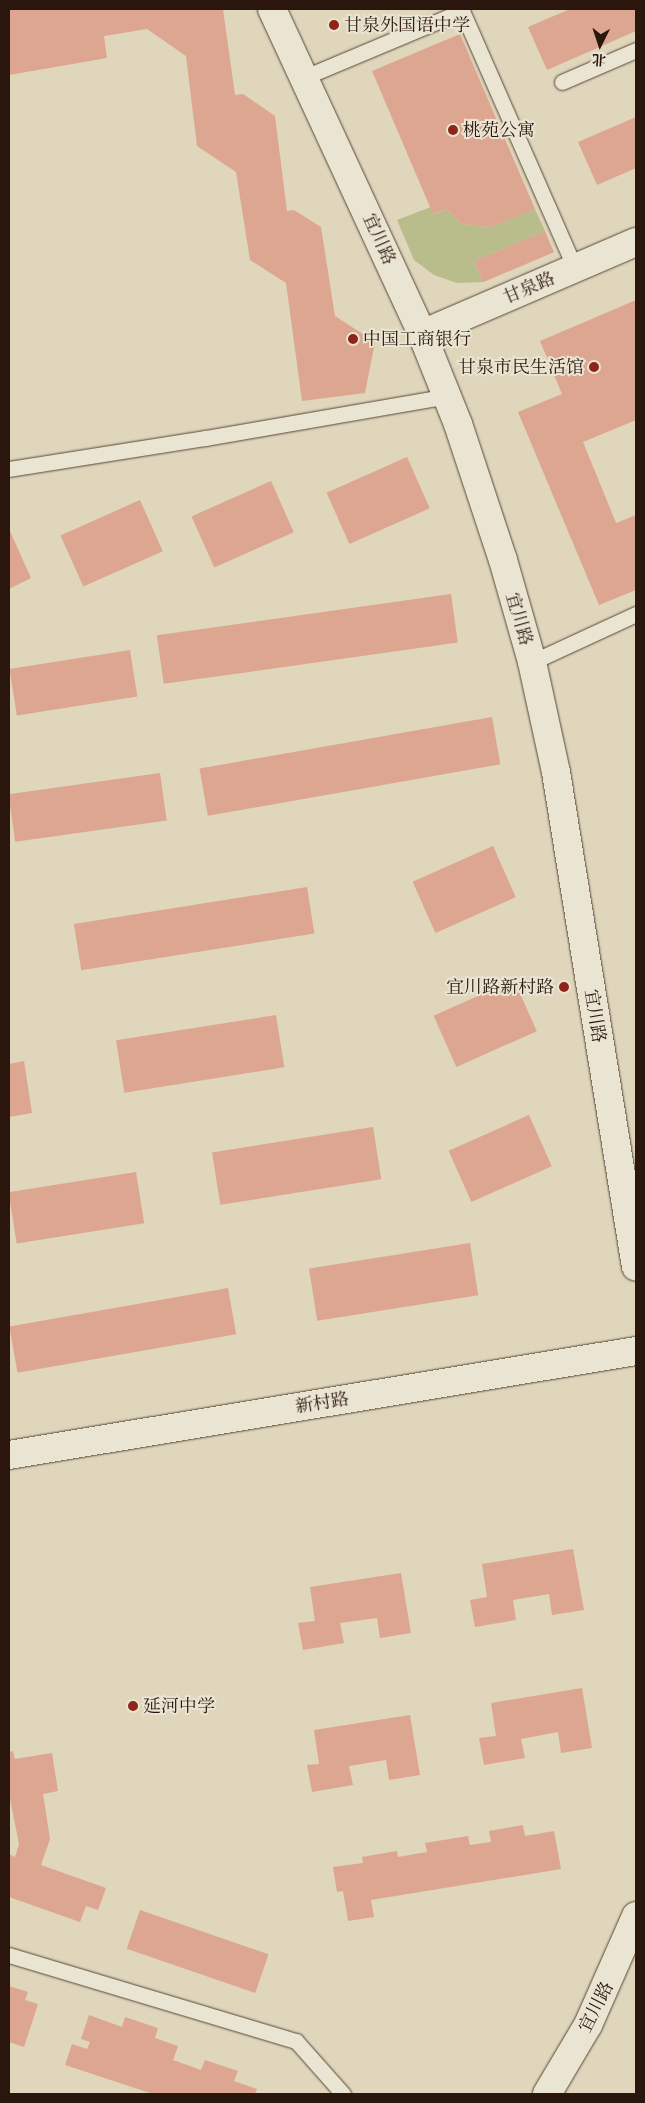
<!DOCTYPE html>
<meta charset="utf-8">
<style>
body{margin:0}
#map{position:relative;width:645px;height:2103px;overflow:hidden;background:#dfd6bb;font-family:"Gentium Book Plus","Noto Serif SC",serif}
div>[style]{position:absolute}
.green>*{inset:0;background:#b9bc8b}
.building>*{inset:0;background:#dca691;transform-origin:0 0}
.roads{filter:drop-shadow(0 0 1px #584638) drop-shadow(0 0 1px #584638)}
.lane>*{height:15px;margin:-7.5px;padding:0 7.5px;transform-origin:7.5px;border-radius:7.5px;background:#eae4d3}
.street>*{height:28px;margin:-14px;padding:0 14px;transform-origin:14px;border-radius:14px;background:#eae4d3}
.secondary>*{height:28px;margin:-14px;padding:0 14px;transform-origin:14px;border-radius:14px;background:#eae4d3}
.dots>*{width:14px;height:14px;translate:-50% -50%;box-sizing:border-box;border:2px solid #eae4d3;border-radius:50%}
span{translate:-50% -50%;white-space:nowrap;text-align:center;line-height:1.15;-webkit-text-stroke:4px #eae4d3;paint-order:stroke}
.poi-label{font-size:18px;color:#2b160d}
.left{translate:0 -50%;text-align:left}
.right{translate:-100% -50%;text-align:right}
.street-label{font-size:18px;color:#2b160d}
.frame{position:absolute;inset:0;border:10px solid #2b160d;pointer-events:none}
.north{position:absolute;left:575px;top:20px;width:50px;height:50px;-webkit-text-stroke:4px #eae4d3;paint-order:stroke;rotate:184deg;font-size:14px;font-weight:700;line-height:20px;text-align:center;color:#2b160d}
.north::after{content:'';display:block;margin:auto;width:18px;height:22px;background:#2b160d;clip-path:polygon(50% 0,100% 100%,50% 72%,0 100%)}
</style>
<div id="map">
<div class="green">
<div style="clip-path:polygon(431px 207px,434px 214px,447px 209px,462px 224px,491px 227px,535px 209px,545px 231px,474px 261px,483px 282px,457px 283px,434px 275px,414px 260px,397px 220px)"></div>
</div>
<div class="building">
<div style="clip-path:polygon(9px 9px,223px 9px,235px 95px,243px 94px,275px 116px,287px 211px,294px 210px,321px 227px,335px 316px,375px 342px,365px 393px,302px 401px,286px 283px,250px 260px,236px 172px,197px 146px,186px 56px,147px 29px,104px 36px,107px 58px,9px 75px)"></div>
<div style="clip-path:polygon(570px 9px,636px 9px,636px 31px,547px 70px,528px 27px)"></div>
<div style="clip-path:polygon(460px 34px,535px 209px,491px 227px,462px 224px,447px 209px,433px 214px,372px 71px)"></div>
<div style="clip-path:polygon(636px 117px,636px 168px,597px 185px,578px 142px)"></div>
<div style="left:545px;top:231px;width:23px;height:77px;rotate:67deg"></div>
<div style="clip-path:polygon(636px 300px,636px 420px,583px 442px,616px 523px,636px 515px,636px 590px,599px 605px,518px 412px,562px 394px,540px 341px)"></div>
<div style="left:407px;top:457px;width:56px;height:88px;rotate:66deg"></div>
<div style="left:271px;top:481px;width:56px;height:87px;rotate:66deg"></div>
<div style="left:140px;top:500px;width:56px;height:87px;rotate:66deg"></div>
<div style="clip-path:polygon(9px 529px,31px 578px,9px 589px)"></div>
<div style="left:451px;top:594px;width:49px;height:297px;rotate:82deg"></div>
<div style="left:130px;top:650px;width:47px;height:122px;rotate:81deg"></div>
<div style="left:492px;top:717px;width:48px;height:297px;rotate:80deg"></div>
<div style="left:160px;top:773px;width:48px;height:153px;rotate:82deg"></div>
<div style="left:493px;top:846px;width:56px;height:88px;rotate:66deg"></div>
<div style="left:307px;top:887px;width:47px;height:236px;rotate:81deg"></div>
<div style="left:514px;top:980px;width:56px;height:88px;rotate:66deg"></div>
<div style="left:276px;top:1015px;width:53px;height:162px;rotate:81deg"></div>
<div style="clip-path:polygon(24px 1061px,32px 1113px,9px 1117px,9px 1064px)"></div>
<div style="left:529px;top:1115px;width:56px;height:88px;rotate:66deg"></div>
<div style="left:373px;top:1127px;width:53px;height:163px;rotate:81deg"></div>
<div style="left:136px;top:1172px;width:52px;height:129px;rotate:81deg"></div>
<div style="left:470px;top:1243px;width:53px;height:163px;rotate:81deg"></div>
<div style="left:228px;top:1288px;width:47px;height:222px;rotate:80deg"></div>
<div style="clip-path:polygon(573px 1549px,584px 1610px,552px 1615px,549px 1594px,513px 1600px,516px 1620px,475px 1627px,470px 1600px,487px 1597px,482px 1564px)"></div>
<div style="clip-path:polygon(401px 1573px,411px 1633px,380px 1638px,377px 1618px,340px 1623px,344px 1643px,303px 1650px,298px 1623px,315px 1621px,310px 1587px)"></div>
<div style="clip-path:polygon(582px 1688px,592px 1748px,561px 1753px,558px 1732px,521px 1739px,525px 1758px,484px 1765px,479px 1738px,496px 1736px,491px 1703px)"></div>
<div style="clip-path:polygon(410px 1715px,420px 1775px,389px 1780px,386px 1760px,349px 1766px,353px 1785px,312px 1792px,307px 1765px,319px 1764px,314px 1730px)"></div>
<div style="clip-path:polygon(13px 1751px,15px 1759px,52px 1753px,58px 1791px,43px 1794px,50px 1839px,41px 1865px,106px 1888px,98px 1910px,86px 1906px,80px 1922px,9px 1897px,9px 1854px,15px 1857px,19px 1844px,9px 1794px,9px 1752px)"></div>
<div style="clip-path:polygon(523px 1825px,525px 1836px,554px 1831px,561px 1869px,371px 1900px,374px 1917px,348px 1921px,343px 1891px,337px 1892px,333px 1867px,363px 1863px,362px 1857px,397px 1851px,398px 1857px,427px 1852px,425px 1843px,468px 1836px,470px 1845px,491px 1842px,489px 1831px)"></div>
<div style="left:140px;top:1910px;width:136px;height:41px;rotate:19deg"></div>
<div style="clip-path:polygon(9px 1986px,28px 1992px,25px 2000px,38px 2004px,24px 2047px,9px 2042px)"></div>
<div style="clip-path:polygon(89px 2015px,122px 2027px,125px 2017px,158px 2028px,155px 2038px,178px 2046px,173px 2060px,201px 2070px,205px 2060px,238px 2071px,234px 2081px,257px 2089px,255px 2094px,153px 2094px,65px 2065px,72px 2044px,87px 2049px,90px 2042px,81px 2039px)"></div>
</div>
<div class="roads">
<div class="lane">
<div style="left:305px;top:77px;width:170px;rotate:-22.8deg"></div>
<div style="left:462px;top:11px;width:282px;rotate:66.3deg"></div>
<div style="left:562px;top:82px;width:81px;rotate:-23.4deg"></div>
<div style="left:9px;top:469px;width:198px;rotate:-9deg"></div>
<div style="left:205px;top:438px;width:246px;rotate:-9.8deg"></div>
<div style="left:532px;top:662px;width:115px;rotate:-24.8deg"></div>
<div style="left:9px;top:1955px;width:300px;rotate:16.7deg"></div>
<div style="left:296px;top:2041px;width:71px;rotate:48.4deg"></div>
</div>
<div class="street">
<div style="left:422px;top:334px;width:233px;rotate:-23.3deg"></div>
</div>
<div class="secondary">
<div style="left:272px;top:9px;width:358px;rotate:65.2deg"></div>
<div style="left:422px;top:334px;width:97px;rotate:68.2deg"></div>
<div style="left:458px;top:424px;width:143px;rotate:71.7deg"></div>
<div style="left:503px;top:560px;width:106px;rotate:74.1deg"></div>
<div style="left:532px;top:662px;width:113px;rotate:77.7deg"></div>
<div style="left:556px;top:772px;width:501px;rotate:80.82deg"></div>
<div style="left:9px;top:1455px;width:636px;rotate:-9.42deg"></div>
<div style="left:547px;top:2094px;width:80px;rotate:-59.3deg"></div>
<div style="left:588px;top:2025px;width:119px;rotate:-66.2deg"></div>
</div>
</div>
<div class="dots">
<div style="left:334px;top:25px;background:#8f2418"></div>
<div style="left:453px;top:130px;background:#8f2418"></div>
<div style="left:353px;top:339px;background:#8f2418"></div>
<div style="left:594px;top:367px;background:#8f2418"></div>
<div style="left:564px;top:987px;background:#8f2418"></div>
<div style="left:133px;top:1706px;background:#8f2418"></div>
</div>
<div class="poi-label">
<span class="left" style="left:344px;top:25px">甘泉外国语中学</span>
<span class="left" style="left:463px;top:130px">桃苑公寓</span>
<span class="left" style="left:363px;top:339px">中国工商银行</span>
<span class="right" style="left:584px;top:367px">甘泉市民生活馆</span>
<span class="right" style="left:554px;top:987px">宜川路新村路</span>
<span class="left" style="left:143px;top:1706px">延河中学</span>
</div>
<div class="street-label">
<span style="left:379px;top:239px;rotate:66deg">宜川路</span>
<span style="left:529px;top:288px;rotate:-23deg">甘泉路</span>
<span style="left:519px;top:619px;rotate:74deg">宜川路</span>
<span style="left:595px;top:1016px;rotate:81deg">宜川路</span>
<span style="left:322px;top:1403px;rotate:-9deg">新村路</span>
<span style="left:596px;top:2007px;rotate:-63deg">宜川路</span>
</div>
<div class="frame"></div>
<div class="north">北</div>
</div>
